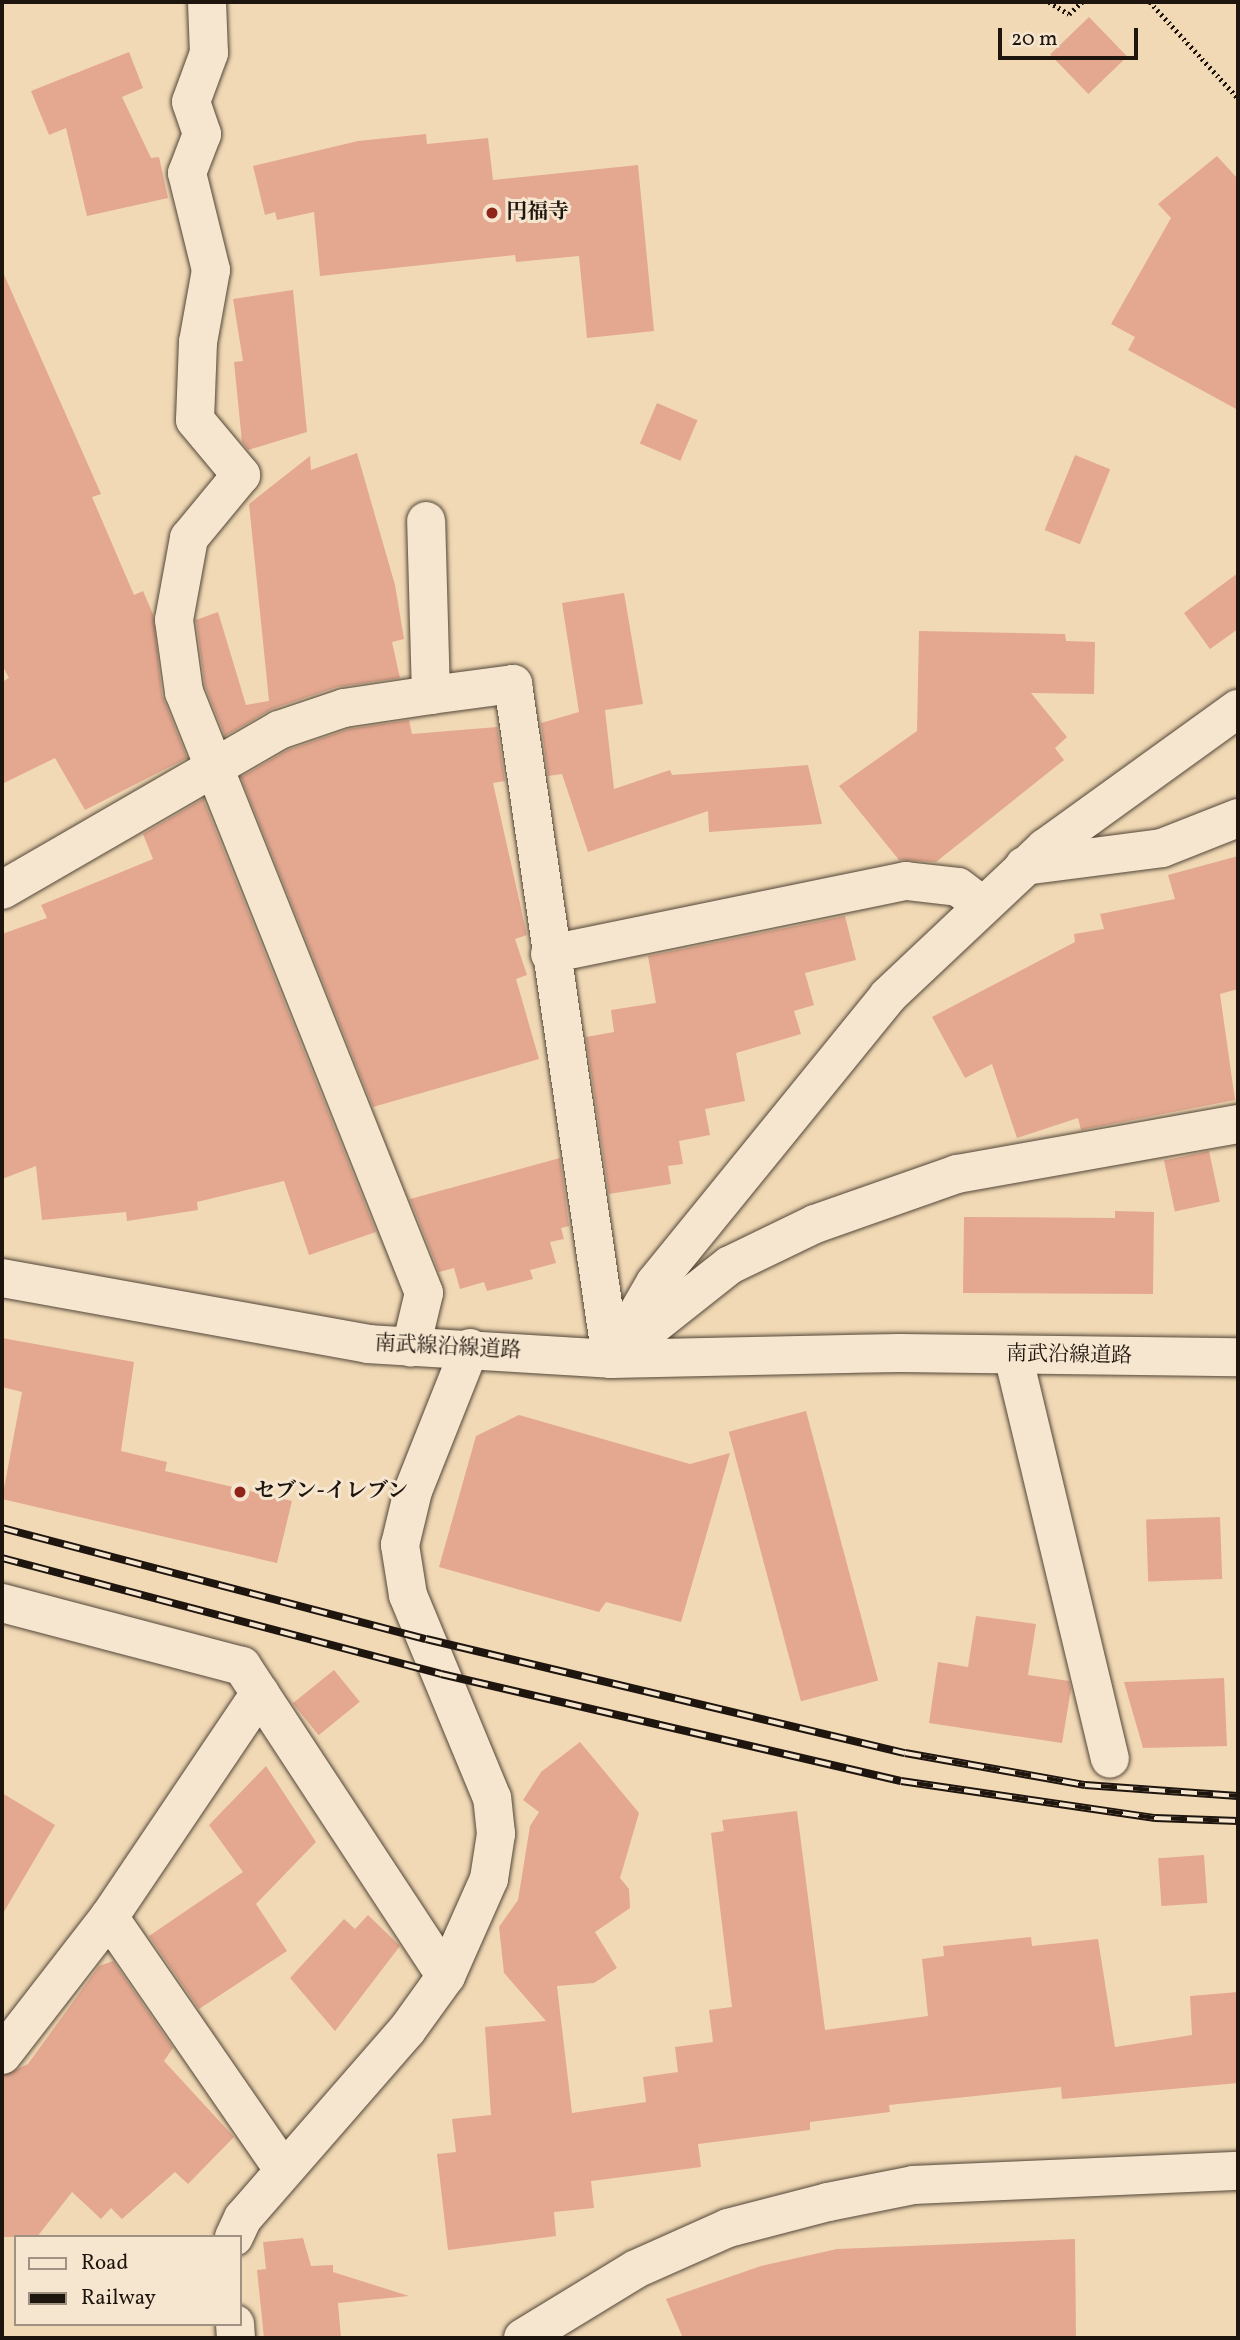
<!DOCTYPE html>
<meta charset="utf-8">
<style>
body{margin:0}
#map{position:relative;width:1240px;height:2340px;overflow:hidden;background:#f1d9b5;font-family:Vollkorn,"Noto Serif JP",serif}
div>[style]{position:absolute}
.building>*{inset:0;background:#e4a890;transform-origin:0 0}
.path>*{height:4.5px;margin-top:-2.25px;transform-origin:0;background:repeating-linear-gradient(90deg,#1e150e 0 2px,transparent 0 5.5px)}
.roads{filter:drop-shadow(0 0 2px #534638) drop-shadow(0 0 2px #534638)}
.minor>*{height:38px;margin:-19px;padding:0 19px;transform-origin:19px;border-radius:19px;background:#f6e6cf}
.rail>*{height:8px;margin-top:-4px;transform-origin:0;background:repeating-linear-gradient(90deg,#f6e6cf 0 16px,#1e150e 0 32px);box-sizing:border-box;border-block:2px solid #1e150e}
.dots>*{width:19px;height:19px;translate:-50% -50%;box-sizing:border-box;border:4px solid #f6e6cf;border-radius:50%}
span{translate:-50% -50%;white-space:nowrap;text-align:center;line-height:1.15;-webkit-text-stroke:6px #f6e6cf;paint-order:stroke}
.poi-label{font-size:21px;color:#1e150e;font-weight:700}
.left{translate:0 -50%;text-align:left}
.street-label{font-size:21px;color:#1e150e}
.frame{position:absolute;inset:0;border:4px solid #1e150e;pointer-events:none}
.legend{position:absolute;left:14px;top:2235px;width:228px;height:91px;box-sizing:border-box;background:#f6e6cf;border:2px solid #a09282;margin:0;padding:9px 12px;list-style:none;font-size:21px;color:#1e150e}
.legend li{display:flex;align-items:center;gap:14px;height:35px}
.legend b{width:35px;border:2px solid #a09282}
.scale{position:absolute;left:998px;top:28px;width:140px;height:32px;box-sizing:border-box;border:4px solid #1e150e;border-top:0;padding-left:9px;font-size:21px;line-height:24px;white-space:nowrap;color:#1e150e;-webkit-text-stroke:5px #f6e6cf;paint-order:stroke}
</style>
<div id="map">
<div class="building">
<div style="left:1089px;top:17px;width:55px;height:54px;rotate:46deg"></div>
<div style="clip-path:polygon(129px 52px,143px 88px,122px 97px,151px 158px,159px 157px,168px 198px,87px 216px,66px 128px,49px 135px,31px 91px)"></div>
<div style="clip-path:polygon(426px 134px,427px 144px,488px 138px,493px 180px,638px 165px,654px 331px,587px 338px,579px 256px,516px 262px,515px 255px,320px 276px,314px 212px,277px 220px,275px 212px,265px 215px,253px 166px,358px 141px)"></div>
<div style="clip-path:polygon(1217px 156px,1238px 179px,1238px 410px,1128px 350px,1135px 337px,1111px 324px,1171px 218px,1158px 204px)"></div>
<div style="clip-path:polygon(2px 270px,101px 494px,92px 497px,134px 595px,143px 591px,153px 614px,162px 695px,187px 758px,85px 810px,55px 758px,2px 784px,2px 682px,9px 678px,2px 665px)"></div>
<div style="clip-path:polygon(293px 290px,307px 432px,248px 450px,242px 442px,234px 362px,243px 361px,233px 299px)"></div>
<div style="left:657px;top:403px;width:44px;height:44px;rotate:23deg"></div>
<div style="clip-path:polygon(357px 453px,395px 585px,404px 639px,392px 642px,400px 678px,337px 687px,272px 709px,225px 736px,205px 686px,196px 620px,218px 612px,246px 705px,269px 701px,249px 504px,310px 456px,311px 470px)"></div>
<div style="left:1075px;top:455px;width:38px;height:81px;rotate:22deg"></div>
<div style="clip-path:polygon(1238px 573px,1238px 629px,1210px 649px,1184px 613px)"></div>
<div style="clip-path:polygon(624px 593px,643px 704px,605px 710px,614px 789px,670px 770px,672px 775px,808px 765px,822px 824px,709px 832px,708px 811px,588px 852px,562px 774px,548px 776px,541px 723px,579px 712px,562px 603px)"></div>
<div style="clip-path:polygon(919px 631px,1065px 634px,1066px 641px,1095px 642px,1094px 694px,1031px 693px,1067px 737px,1055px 748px,1064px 760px,936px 862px,899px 860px,839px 786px,917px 731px)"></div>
<div style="clip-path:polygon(409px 720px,412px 734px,497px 727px,505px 781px,493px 783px,527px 935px,515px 939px,527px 975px,516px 979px,539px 1059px,373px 1107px,241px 777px,288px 750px,349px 729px)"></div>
<div style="clip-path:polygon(203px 799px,376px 1232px,309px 1255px,284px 1181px,197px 1202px,198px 1210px,127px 1221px,126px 1212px,42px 1220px,36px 1166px,2px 1179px,2px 934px,47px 918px,41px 905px,153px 859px,143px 834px)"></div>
<div style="clip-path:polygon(1238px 856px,1238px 989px,1220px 994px,1235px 1100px,1081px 1130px,1078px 1118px,1017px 1138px,992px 1064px,965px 1078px,932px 1017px,1075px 942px,1074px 934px,1104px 929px,1100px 914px,1175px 899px,1168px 875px)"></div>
<div style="clip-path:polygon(845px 916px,856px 960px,805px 973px,814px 1005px,794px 1011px,801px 1034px,736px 1053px,745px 1101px,705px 1109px,710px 1135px,679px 1141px,683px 1164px,668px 1166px,671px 1184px,609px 1194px,586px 1037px,614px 1032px,611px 1010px,656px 1003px,648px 956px)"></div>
<div style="left:1209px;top:1151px;width:52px;height:46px;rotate:78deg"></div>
<div style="clip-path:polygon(560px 1158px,569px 1226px,561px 1228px,564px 1239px,550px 1242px,556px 1263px,530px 1270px,533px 1279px,487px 1291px,484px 1282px,460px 1289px,454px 1268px,439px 1272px,410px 1199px)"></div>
<div style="clip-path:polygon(1115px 1211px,1154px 1212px,1153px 1294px,963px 1293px,964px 1217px,1115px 1218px)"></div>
<div style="clip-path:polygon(2px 1338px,134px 1362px,121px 1451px,167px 1462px,165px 1471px,292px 1501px,277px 1563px,2px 1499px,22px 1392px,2px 1387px)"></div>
<div style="left:806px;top:1411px;width:279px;height:80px;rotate:75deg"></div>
<div style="clip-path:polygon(519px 1415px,690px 1464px,730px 1453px,681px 1622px,606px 1602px,599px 1612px,439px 1567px,476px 1436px)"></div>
<div style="left:1220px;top:1517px;width:62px;height:74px;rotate:88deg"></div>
<div style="clip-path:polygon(976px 1616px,1036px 1624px,1028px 1675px,1069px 1681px,1071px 1689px,1062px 1743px,929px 1723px,938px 1662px,968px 1667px)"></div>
<div style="left:334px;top:1670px;width:41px;height:53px;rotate:51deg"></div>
<div style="clip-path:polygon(1224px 1678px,1227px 1746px,1143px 1748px,1124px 1682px)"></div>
<div style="clip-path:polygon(580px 1742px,639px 1813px,620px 1878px,629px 1889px,630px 1908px,595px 1932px,617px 1968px,594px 1983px,557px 1986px,572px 2113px,646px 2102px,643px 2077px,678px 2072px,675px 2047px,713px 2042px,709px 2010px,732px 2007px,711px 1833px,724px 1831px,722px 1820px,797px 1811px,825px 2030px,928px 2016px,922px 1959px,944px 1956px,943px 1946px,1031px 1937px,1032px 1946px,1098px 1939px,1115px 2047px,1192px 2035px,1190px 1996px,1238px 1992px,1238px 2083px,1062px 2099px,1061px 2087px,889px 2105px,890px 2112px,810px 2122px,810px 2130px,698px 2144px,701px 2167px,591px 2181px,594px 2208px,554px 2212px,556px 2236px,448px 2250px,437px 2154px,456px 2152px,452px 2119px,491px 2115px,485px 2027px,546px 2021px,504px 1973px,499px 1927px,518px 1900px,530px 1826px,539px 1812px,523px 1800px,541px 1772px)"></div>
<div style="clip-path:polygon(266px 1766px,316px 1842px,256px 1904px,287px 1951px,199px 2009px,149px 1936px,243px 1872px,209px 1825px)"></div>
<div style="clip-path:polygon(2px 1793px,55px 1825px,2px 1915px)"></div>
<div style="left:1204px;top:1855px;width:48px;height:46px;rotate:86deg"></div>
<div style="clip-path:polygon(368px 1915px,400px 1946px,335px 2031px,290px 1978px,344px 1919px,355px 1929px)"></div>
<div style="clip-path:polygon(113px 1961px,173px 2048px,164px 2061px,234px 2137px,188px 2184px,175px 2172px,122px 2219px,111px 2208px,101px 2219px,72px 2192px,37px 2237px,2px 2237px,2px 2076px,28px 2064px,99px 1966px)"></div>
<div style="clip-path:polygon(303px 2238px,311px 2266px,333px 2265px,333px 2272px,409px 2296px,338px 2303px,341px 2338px,264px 2338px,257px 2270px,266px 2269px,263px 2242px)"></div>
<div style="clip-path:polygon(1075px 2239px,1076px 2338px,683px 2338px,666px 2299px,761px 2266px,837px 2249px)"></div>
</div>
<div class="path">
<div style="left:1049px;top:2px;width:23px;rotate:31deg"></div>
<div style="left:1069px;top:14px;width:18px;rotate:-43deg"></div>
<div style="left:1150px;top:2px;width:130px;rotate:47.5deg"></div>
</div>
<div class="roads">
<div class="minor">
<div style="left:207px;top:2px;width:51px;rotate:87.8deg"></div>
<div style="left:209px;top:53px;width:52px;rotate:110.2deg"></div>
<div style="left:191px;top:102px;width:34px;rotate:71deg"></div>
<div style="left:202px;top:134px;width:42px;rotate:111deg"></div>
<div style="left:187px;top:173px;width:100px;rotate:76.1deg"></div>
<div style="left:211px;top:270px;width:73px;rotate:100.2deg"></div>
<div style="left:198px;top:342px;width:78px;rotate:92.2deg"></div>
<div style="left:195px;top:420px;width:72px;rotate:50.1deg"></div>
<div style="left:241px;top:475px;width:82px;rotate:129.5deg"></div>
<div style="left:189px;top:538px;width:83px;rotate:100.4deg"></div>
<div style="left:174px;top:620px;width:73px;rotate:82.1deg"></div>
<div style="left:184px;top:692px;width:647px;rotate:68.23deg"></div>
<div style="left:424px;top:1293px;width:56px;rotate:103.5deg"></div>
<div style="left:431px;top:695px;width:83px;rotate:-7.6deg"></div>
<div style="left:513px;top:684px;width:682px;rotate:81.74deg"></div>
<div style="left:1024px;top:866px;width:139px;rotate:-7.4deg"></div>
<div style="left:1162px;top:848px;width:82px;rotate:-21.5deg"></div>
<div style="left:2px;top:890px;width:320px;rotate:-30deg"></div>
<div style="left:279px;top:730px;width:69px;rotate:-18.7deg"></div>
<div style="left:344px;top:708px;width:88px;rotate:-8.5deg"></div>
<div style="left:431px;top:695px;width:174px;rotate:-91.6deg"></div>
<div style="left:550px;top:954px;width:363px;rotate:-11.6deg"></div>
<div style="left:906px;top:881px;width:52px;rotate:6.6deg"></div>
<div style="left:958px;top:887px;width:26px;rotate:37deg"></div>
<div style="left:2px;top:1278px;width:371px;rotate:10.2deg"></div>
<div style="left:367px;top:1344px;width:244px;rotate:3.5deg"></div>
<div style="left:611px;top:1359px;width:289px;rotate:-1.2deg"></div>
<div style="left:900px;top:1353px;width:338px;rotate:0.7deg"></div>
<div style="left:626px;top:1347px;width:132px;rotate:-38.3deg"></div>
<div style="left:730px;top:1265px;width:94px;rotate:-25.8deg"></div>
<div style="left:815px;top:1224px;width:151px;rotate:-19.4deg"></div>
<div style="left:957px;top:1174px;width:285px;rotate:-10.1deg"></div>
<div style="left:1013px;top:1355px;width:415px;rotate:76.5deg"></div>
<div style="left:611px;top:1359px;width:88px;rotate:-59.9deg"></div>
<div style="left:655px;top:1283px;width:370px;rotate:-50.9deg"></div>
<div style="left:888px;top:996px;width:216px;rotate:-43.3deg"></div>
<div style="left:1045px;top:848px;width:238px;rotate:-35.8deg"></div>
<div style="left:2px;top:1603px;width:248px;rotate:14.7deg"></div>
<div style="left:242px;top:1666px;width:371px;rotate:56.7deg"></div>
<div style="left:109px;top:1917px;width:308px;rotate:55.4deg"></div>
<div style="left:2px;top:2055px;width:175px;rotate:-52.2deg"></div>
<div style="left:109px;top:1917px;width:270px;rotate:-56deg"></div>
<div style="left:234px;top:2237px;width:21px;rotate:-65deg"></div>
<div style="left:243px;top:2218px;width:249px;rotate:-48.9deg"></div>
<div style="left:407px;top:2030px;width:67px;rotate:-54.2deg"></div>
<div style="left:446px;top:1976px;width:106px;rotate:-66.1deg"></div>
<div style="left:489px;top:1879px;width:46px;rotate:-81.2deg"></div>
<div style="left:496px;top:1834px;width:36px;rotate:-96deg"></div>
<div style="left:492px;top:1798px;width:220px;rotate:-112.5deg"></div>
<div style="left:408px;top:1595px;width:51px;rotate:-99.1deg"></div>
<div style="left:400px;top:1545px;width:56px;rotate:-76.5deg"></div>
<div style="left:413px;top:1491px;width:154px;rotate:-68.3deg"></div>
<div style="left:235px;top:2324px;width:14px;rotate:86deg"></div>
<div style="left:523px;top:2338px;width:132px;rotate:-31.4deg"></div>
<div style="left:636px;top:2269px;width:101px;rotate:-24deg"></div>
<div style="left:728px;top:2228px;width:103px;rotate:-14.6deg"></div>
<div style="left:828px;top:2202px;width:88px;rotate:-11.2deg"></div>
<div style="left:914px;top:2185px;width:324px;rotate:-2.5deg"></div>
</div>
</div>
<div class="rail">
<div style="left:2px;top:1528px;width:438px;rotate:14.7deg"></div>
<div style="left:426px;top:1639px;width:492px;rotate:13.4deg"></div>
<div style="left:905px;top:1753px;width:183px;rotate:10.1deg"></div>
<div style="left:1085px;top:1785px;width:153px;rotate:4.1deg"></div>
<div style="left:2px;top:1558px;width:454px;rotate:14.8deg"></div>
<div style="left:441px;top:1674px;width:472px;rotate:13.1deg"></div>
<div style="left:901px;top:1781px;width:257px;rotate:8.3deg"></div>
<div style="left:1155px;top:1818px;width:83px;rotate:2.1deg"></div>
</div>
<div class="dots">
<div style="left:492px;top:213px;background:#8f2418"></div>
<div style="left:240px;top:1492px;background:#8f2418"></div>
</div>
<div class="poi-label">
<span class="left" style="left:506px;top:213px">円福寺</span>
<span class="left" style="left:254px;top:1492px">セブン-イレブン</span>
</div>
<div class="street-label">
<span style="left:448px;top:1348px;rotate:3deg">南武線沿線道路</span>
<span style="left:1069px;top:1356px;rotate:1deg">南武沿線道路</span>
</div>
<div class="frame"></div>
<ul class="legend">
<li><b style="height:9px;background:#f6e6cf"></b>Road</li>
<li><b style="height:9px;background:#1e150e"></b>Railway</li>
</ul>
<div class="scale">20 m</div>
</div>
